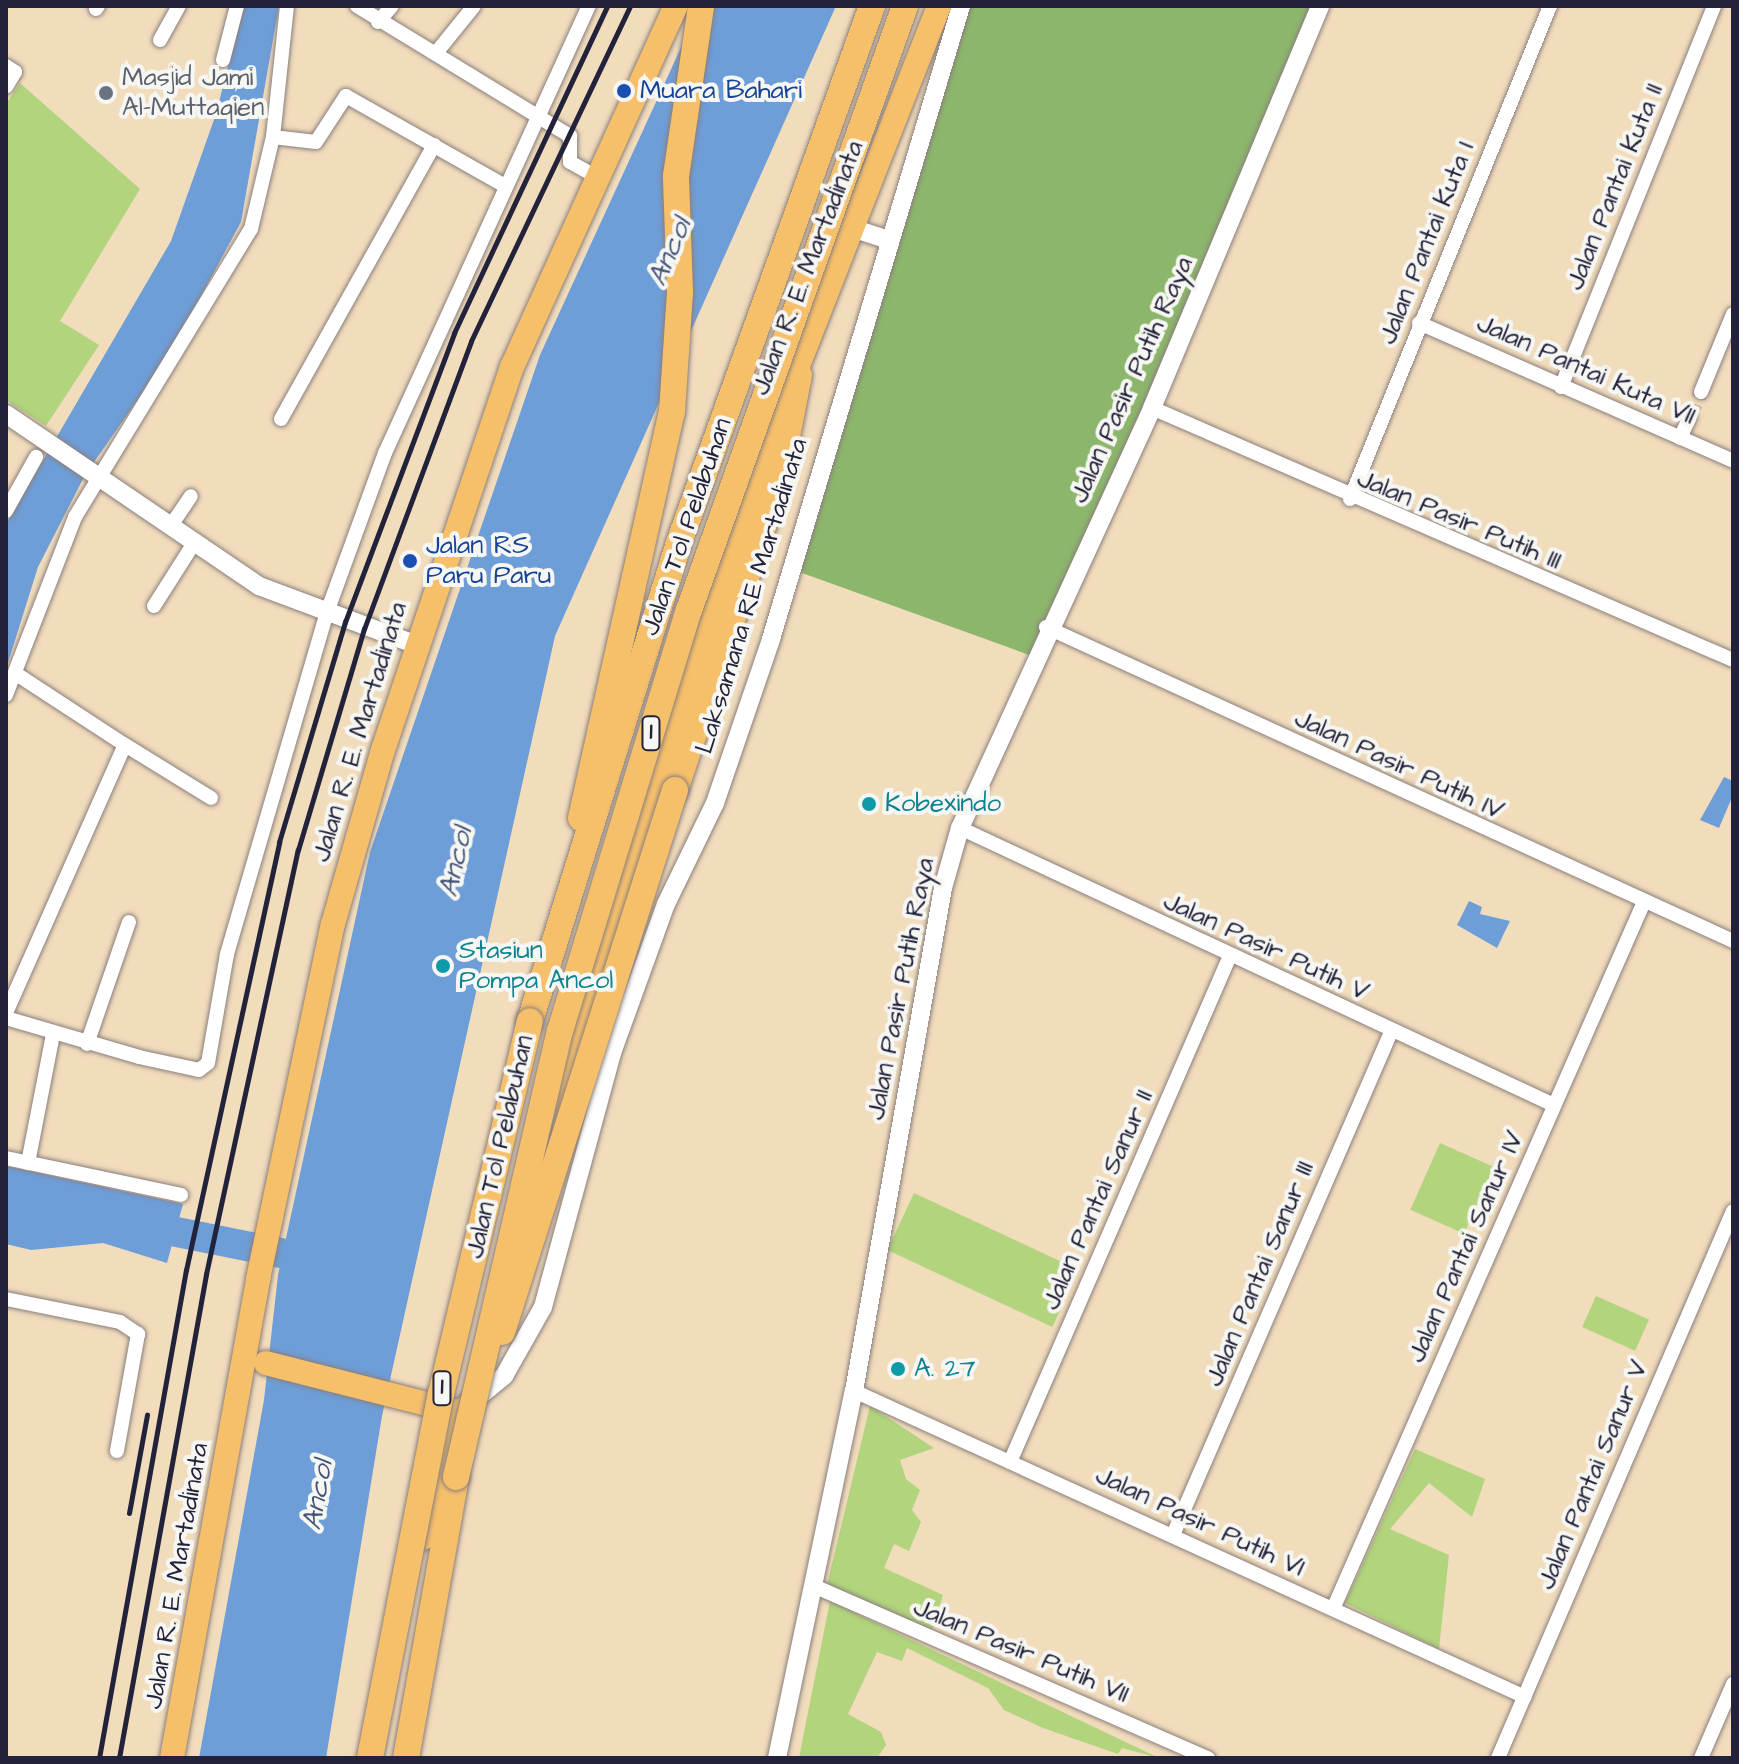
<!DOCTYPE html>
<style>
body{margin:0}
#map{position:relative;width:1739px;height:1764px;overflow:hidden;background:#f1dcbc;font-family:"Architects Daughter",sans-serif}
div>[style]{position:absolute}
.green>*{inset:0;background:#b1d47d;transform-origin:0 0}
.forest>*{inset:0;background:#8cb66c}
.water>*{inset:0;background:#6e9ed8}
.river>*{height:30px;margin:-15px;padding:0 15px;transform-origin:15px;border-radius:15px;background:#6e9ed8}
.minor-tunnel>*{height:14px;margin-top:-7px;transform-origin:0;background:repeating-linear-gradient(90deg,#c8b7a2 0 14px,transparent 0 21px)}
.roads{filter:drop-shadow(0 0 2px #8a7f7c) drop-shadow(0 0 2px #8a7f7c)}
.minor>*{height:14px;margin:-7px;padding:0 7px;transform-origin:7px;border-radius:7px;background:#fff}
.tertiary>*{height:18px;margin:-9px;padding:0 9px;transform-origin:9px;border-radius:9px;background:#fff}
.trunk>*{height:24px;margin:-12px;padding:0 12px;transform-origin:12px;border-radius:12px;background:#f6c06b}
.motorway>*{height:26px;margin:-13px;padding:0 13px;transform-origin:13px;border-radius:13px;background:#f6c06b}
.rail>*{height:5px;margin:-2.5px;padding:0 2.5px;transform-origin:2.5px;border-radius:2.5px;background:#22223b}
.bridges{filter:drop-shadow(0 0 2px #8a7f7c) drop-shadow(0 0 2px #8a7f7c)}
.motorway-bridge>*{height:26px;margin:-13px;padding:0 13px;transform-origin:13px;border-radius:13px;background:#f6c06b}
.dots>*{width:22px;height:22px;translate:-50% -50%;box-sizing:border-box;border:4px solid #f6f6f2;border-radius:50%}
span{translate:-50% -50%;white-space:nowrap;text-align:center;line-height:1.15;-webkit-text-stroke:8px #f6f6f2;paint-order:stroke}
.shield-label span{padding:2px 6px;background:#f6f6f2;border:2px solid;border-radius:6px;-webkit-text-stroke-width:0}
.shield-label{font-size:24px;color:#22223b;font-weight:700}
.worship-label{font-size:26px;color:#5b616d}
.left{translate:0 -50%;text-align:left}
.transit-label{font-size:26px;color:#164399}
.street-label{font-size:26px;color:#22223b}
.culture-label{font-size:26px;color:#0d838f}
.water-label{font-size:28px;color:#40547a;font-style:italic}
.frame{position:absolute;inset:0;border:8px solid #22223b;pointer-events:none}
</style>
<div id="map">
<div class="green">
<div style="clip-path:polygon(20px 83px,140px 189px,60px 321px,99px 345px,46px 426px,6px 400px,6px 104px)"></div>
<div style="left:1440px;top:1143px;width:59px;height:73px;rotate:24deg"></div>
<div style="left:914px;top:1193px;width:182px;height:63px;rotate:25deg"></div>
<div style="left:1596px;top:1296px;width:58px;height:34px;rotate:24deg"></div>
<div style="clip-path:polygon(870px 1406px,934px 1448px,900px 1460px,906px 1479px,920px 1490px,912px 1510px,921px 1522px,909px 1551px,894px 1544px,884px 1568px,943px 1595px,932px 1631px,827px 1585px)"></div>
<div style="clip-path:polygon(1415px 1449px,1485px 1479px,1472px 1517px,1429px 1483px,1390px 1529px,1449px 1555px,1439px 1649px,1345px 1603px)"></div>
<div style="clip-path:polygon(830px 1601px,1159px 1758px,1122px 1748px,1118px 1754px,1043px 1728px,1004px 1710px,988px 1688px,907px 1648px,902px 1661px,877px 1652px,848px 1714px,881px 1732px,886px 1745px,877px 1758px,799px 1758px)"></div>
</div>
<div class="forest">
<div style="clip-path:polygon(961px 6px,1320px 6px,1035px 657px,791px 569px)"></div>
</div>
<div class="water">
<div style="clip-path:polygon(243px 6px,279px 6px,241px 222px,169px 355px,85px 475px,38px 567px,6px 669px,6px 524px,171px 241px,216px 114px)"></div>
<div style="clip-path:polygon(700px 6px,836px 6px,555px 636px,382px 1416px,326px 1758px,199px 1758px,264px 1400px,278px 1275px,370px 852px,540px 355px)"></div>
<div style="clip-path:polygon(1724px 777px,1733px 781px,1733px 795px,1719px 828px,1700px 820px)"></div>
<div style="clip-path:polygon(1469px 901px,1482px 907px,1480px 914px,1510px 921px,1497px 948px,1457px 925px)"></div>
<div style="clip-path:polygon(6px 1166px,183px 1204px,167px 1263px,103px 1243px,31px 1250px,6px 1244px)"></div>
</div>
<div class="river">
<div style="left:137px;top:1224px;width:188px;rotate:11.4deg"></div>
</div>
<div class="minor-tunnel">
<div style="left:1690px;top:417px;width:27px;rotate:-66deg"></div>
</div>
<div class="roads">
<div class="minor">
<div style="left:357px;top:6px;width:250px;rotate:31.4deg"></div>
<div style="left:570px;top:136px;width:26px;rotate:90deg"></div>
<div style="left:570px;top:162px;width:31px;rotate:29deg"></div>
<div style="left:96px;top:9px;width:4px;rotate:-56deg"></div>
<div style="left:378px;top:22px;width:21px;rotate:-49deg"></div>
<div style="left:160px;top:40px;width:39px;rotate:-61deg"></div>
<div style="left:436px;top:53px;width:60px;rotate:-51deg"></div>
<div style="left:223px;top:60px;width:56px;rotate:-75.5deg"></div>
<div style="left:6px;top:66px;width:11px;rotate:34deg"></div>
<div style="left:15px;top:72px;width:17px;rotate:121deg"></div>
<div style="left:273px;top:137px;width:43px;rotate:6.6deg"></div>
<div style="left:316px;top:142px;width:55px;rotate:-56.9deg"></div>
<div style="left:346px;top:96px;width:180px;rotate:29.5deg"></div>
<div style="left:1419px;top:323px;width:343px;rotate:23.7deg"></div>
<div style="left:1561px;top:387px;width:411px;rotate:-68.1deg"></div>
<div style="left:1701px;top:392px;width:84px;rotate:-67.7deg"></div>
<div style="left:1152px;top:408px;width:633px;rotate:23.45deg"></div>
<div style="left:281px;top:419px;width:314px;rotate:-60.8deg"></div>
<div style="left:1680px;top:438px;width:23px;rotate:-65deg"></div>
<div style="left:1350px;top:499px;width:532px;rotate:-67.92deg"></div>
<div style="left:6px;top:511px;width:62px;rotate:-60.9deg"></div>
<div style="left:170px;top:527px;width:37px;rotate:-56deg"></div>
<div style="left:154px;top:606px;width:75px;rotate:-57.6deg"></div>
<div style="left:1046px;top:627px;width:755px;rotate:24.56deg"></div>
<div style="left:6px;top:695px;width:191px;rotate:-68.8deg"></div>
<div style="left:75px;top:517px;width:338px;rotate:-58.6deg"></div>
<div style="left:251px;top:229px;width:95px;rotate:-76.6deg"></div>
<div style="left:273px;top:137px;width:132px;rotate:-83.9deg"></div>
<div style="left:125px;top:745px;width:101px;rotate:31.6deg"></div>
<div style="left:960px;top:828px;width:655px;rotate:25deg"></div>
<div style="left:6px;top:1013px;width:293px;rotate:-66.1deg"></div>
<div style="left:125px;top:745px;width:131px;rotate:-146.8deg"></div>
<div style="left:6px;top:1018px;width:139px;rotate:16.3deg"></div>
<div style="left:139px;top:1057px;width:61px;rotate:12.2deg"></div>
<div style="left:199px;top:1070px;width:11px;rotate:-38deg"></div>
<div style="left:208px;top:1063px;width:111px;rotate:-80.1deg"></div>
<div style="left:227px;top:954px;width:353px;rotate:-73.7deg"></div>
<div style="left:326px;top:615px;width:172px;rotate:-70deg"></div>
<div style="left:385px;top:453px;width:491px;rotate:-65.5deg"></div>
<div style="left:87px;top:1044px;width:129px;rotate:-71deg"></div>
<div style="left:6px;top:1158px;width:179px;rotate:11.9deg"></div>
<div style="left:28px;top:1163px;width:131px;rotate:-79deg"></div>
<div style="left:6px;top:1299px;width:116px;rotate:11.4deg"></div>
<div style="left:120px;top:1322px;width:22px;rotate:34deg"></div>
<div style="left:138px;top:1334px;width:119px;rotate:100.2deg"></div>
<div style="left:854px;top:1391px;width:737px;rotate:24.51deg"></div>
<div style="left:1010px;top:1462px;width:550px;rotate:-66.51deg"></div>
<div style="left:1173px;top:1535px;width:548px;rotate:-66.57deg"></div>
<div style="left:816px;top:1587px;width:428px;rotate:23.6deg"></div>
<div style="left:1333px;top:1609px;width:770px;rotate:-66.26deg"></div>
<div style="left:1498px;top:1758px;width:595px;rotate:-66.75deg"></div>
<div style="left:1701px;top:1758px;width:81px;rotate:-66.6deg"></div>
</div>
<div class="tertiary">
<div style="left:855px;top:229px;width:36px;rotate:18deg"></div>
<div style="left:6px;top:414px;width:306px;rotate:34.2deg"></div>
<div style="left:259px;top:586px;width:165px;rotate:20.5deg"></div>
<div style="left:471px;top:1403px;width:43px;rotate:-39.3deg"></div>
<div style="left:504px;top:1376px;width:79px;rotate:-60.5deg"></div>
<div style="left:543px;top:1307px;width:263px;rotate:-74.8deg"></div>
<div style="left:612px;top:1053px;width:158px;rotate:-70.1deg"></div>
<div style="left:666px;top:904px;width:112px;rotate:-64.1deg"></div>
<div style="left:715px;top:803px;width:173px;rotate:-71.1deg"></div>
<div style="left:771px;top:639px;width:661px;rotate:-73.29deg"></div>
<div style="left:777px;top:1758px;width:375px;rotate:-78.2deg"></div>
<div style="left:854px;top:1391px;width:511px;rotate:-79.97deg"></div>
<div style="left:943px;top:888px;width:62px;rotate:-74.2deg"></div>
<div style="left:960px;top:828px;width:462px;rotate:-65.4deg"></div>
<div style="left:1152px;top:408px;width:436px;rotate:-67.3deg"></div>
</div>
<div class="trunk">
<div style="left:540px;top:1168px;width:510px;rotate:-73.24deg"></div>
<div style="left:687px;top:680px;width:262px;rotate:-71.1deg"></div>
<div style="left:772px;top:432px;width:458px;rotate:-68.6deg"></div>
<div style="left:266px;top:1363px;width:198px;rotate:14.3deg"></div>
<div style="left:423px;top:1538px;width:127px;rotate:-74deg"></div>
<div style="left:458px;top:1416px;width:18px;rotate:-45deg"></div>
<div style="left:172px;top:1758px;width:487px;rotate:-79.8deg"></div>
<div style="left:258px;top:1279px;width:363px;rotate:-78.1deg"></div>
<div style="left:333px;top:924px;width:181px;rotate:-74deg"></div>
<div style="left:383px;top:750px;width:404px;rotate:-71.4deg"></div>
<div style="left:512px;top:367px;width:397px;rotate:-65.6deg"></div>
</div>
<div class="motorway">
<div style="left:675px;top:790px;width:324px;rotate:-71.5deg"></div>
<div style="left:778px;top:483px;width:110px;rotate:-79deg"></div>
<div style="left:581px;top:818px;width:416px;rotate:-77.4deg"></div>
<div style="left:672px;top:412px;width:119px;rotate:-86.2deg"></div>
<div style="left:680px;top:293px;width:117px;rotate:-92deg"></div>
<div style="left:676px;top:176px;width:172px;rotate:-81.6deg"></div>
<div style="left:530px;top:1021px;width:501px;rotate:-72.69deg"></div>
<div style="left:679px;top:543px;width:571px;rotate:-70.23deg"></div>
<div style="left:406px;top:1758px;width:285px;rotate:-79.9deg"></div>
</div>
</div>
<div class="rail">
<div style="left:129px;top:1513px;width:100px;rotate:-79.6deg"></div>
<div style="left:99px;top:1758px;width:496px;rotate:-79.9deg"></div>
<div style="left:186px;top:1270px;width:438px;rotate:-77.7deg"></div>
<div style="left:279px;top:842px;width:230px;rotate:-73.3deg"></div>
<div style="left:345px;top:622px;width:309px;rotate:-69.3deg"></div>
<div style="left:454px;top:333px;width:361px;rotate:-64.9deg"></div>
<div style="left:119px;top:1758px;width:492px;rotate:-79.8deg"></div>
<div style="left:206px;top:1274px;width:434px;rotate:-77.8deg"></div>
<div style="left:298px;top:850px;width:231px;rotate:-73.4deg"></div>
<div style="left:364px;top:629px;width:307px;rotate:-69.6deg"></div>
<div style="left:471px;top:341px;width:371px;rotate:-64.6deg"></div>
</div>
<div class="bridges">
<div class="motorway-bridge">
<div style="left:502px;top:1332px;width:569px;rotate:-72.3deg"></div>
<div style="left:456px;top:1477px;width:458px;rotate:-76.9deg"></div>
<div style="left:560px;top:1031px;width:440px;rotate:-73deg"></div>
<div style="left:689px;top:610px;width:641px;rotate:-70.32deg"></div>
<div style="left:370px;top:1758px;width:371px;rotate:-79deg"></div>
<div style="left:441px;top:1394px;width:383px;rotate:-76.6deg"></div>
</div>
</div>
<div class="dots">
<div style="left:624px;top:91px;background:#1a4fb4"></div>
<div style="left:106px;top:93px;background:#6b7280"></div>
<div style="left:410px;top:561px;background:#1a4fb4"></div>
<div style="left:869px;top:804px;background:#0f9aa8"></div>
<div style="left:443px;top:966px;background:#0f9aa8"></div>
<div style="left:898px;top:1369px;background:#0f9aa8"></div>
</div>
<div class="shield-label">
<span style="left:651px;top:733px">1</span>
<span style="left:442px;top:1388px">1</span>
</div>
<div class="worship-label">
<span class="left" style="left:122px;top:93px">Masjid Jami<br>Al-Muttaqien</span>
</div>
<div class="transit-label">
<span class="left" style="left:640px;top:91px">Muara Bahari</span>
<span class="left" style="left:426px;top:561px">Jalan RS<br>Paru Paru</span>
</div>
<div class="street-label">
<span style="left:1615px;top:187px;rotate:-68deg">Jalan Pantai Kuta II</span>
<span style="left:1427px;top:243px;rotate:-68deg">Jalan Pantai Kuta I</span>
<span style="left:808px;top:268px;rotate:-69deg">Jalan R. E. Martadinata</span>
<span style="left:1586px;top:370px;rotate:24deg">Jalan Pantai Kuta VII</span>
<span style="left:1132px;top:380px;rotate:-66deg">Jalan Pasir Putih Raya</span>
<span style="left:1459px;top:520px;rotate:23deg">Jalan Pasir Putih III</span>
<span style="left:687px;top:527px;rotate:-71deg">Jalan Tol Pelabuhan</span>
<span style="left:752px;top:596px;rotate:-73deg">Laksamana RE Martadinata</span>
<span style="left:360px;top:732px;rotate:-73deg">Jalan R. E. Martadinata</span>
<span style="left:1399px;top:765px;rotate:25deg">Jalan Pasir Putih IV</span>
<span style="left:1266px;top:947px;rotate:25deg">Jalan Pasir Putih V</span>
<span style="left:901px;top:989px;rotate:-79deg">Jalan Pasir Putih Raya</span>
<span style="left:500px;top:1147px;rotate:-77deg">Jalan Tol Pelabuhan</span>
<span style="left:1098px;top:1200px;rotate:-66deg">Jalan Pantai Sanur II</span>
<span style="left:1466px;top:1247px;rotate:-66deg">Jalan Pantai Sanur IV</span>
<span style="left:1260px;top:1274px;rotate:-67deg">Jalan Pantai Sanur III</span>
<span style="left:1593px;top:1475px;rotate:-67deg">Jalan Pantai Sanur V</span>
<span style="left:1200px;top:1522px;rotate:25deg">Jalan Pasir Putih VI</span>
<span style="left:177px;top:1576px;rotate:-80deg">Jalan R. E. Martadinata</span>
<span style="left:1021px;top:1651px;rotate:23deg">Jalan Pasir Putih VII</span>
</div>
<div class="culture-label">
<span class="left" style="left:885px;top:804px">Kobexindo</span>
<span class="left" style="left:459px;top:966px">Stasiun<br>Pompa Ancol</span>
<span class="left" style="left:914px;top:1369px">A. 27</span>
</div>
<div class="water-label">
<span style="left:670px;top:252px;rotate:-67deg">Ancol</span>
<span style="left:456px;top:862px;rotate:-77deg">Ancol</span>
<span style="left:318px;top:1495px;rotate:-80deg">Ancol</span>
</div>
<div class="frame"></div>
</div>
